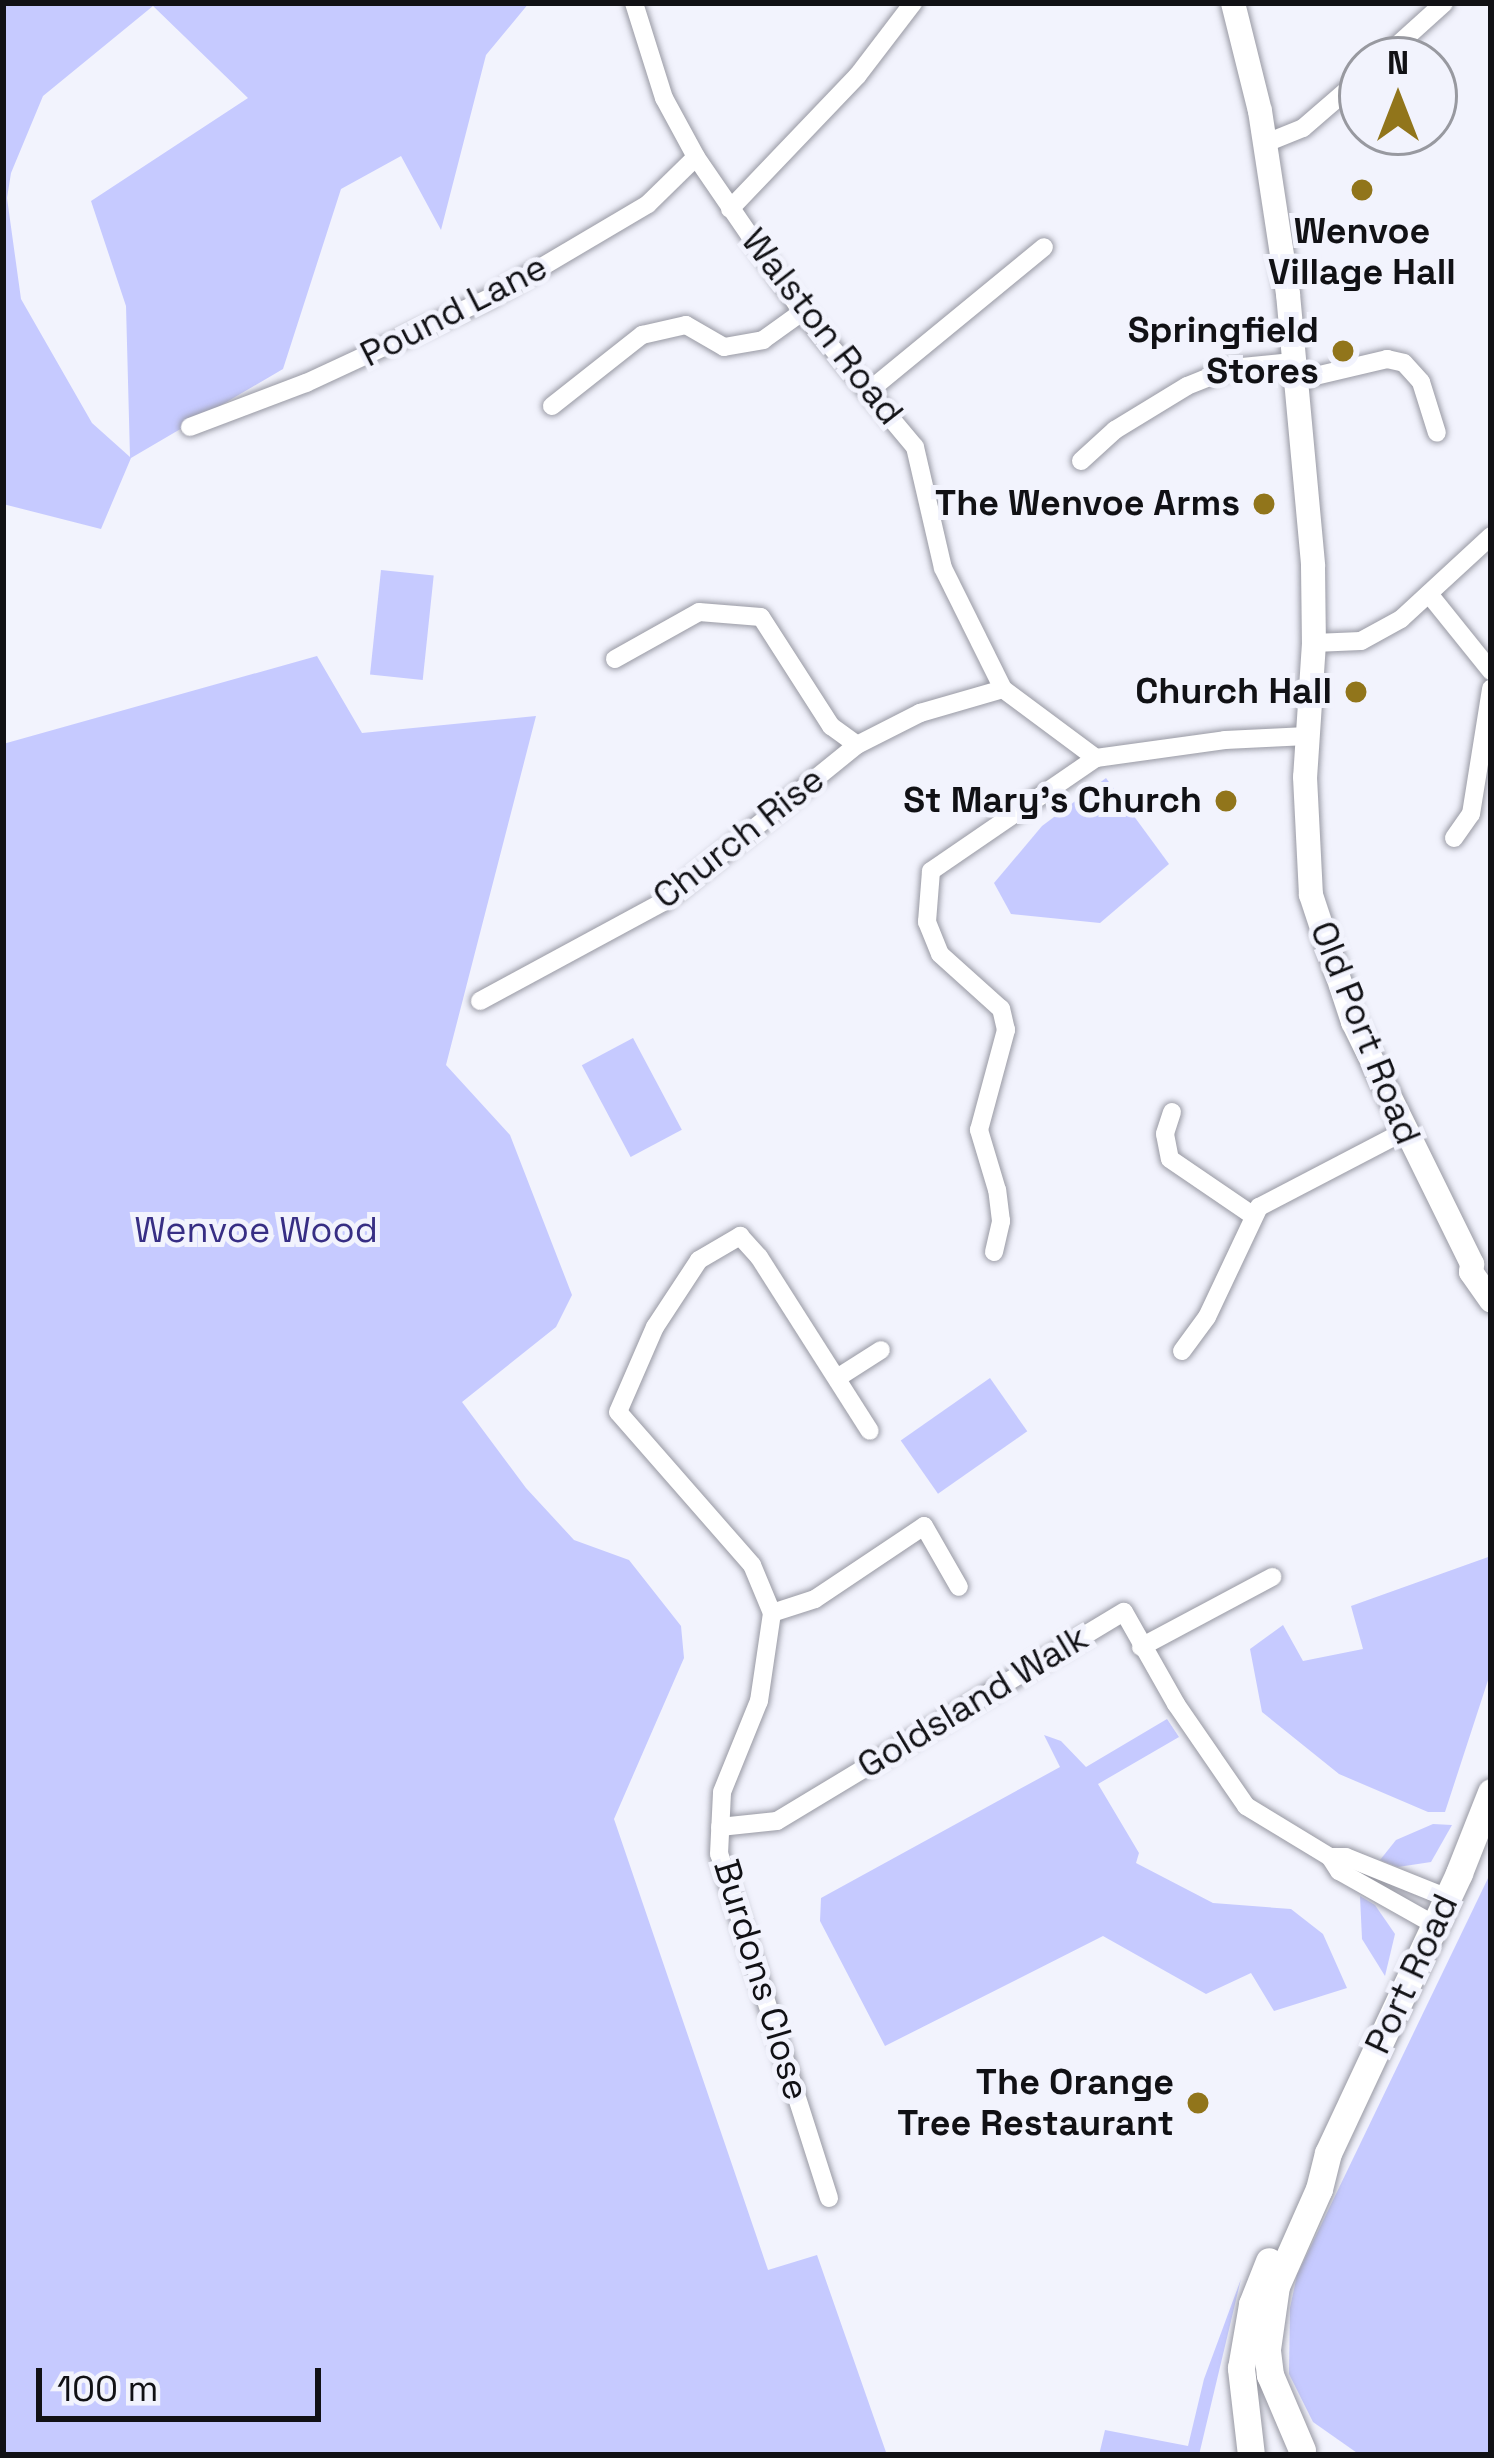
<!DOCTYPE html>
<style>
body{margin:0}
#map{position:relative;width:1494px;height:2458px;overflow:hidden;background:#f2f3fd;font-family:"Space Grotesk",sans-serif}
div>[style]{position:absolute}
.green>*{inset:0;background:#c6caff;transform-origin:0 0}
.roads{filter:drop-shadow(0 0 3px #9899a3) drop-shadow(0 0 3px #9899a3)}
.street>*{height:18px;margin:-9px;padding:0 9px;transform-origin:9px;border-radius:9px;background:#fff}
.secondary>*{height:24px;margin:-12px;padding:0 12px;transform-origin:12px;border-radius:12px;background:#fff}
.primary>*{height:27px;margin:-13.5px;padding:0 13.5px;transform-origin:13.5px;border-radius:13.5px;background:#fff}
.dots>*{width:33px;height:33px;translate:-50% -50%;box-sizing:border-box;border:6px solid #f2f3fd;border-radius:50%}
span{translate:-50% -50%;white-space:nowrap;text-align:center;line-height:1.15;-webkit-text-stroke:10px #f2f3fd;paint-order:stroke}
.poi-label{font-size:36px;color:#111115;font-weight:700}
.right{translate:-100% -50%;text-align:right}
.street-label{font-size:36px;color:#111115}
.park-label{font-size:36px;color:#372e84}
.frame{position:absolute;inset:0;border:6px solid #111115;pointer-events:none}
.north{position:absolute;left:1338px;top:36px;width:120px;height:120px;box-sizing:border-box;background:#f2f3fd;border:3px solid #9899a0;border-radius:50%;rotate:0deg;font-size:33px;font-weight:700;line-height:48px;text-align:center;color:#111115}
.north::after{content:'';display:block;margin:auto;width:42px;height:54px;background:#91751b;clip-path:polygon(50% 0,100% 100%,50% 72%,0 100%)}
.scale{position:absolute;left:36px;top:2368px;width:285px;height:54px;box-sizing:border-box;border:6px solid #111115;border-top:0;padding-left:15px;font-size:36px;line-height:42px;white-space:nowrap;color:#111115;-webkit-text-stroke:9px #f2f3fd;paint-order:stroke}
</style>
<div id="map">
<div class="green">
<div style="clip-path:polygon(evenodd,3px 3px,529px 3px,486px 55px,441px 230px,401px 156px,341px 189px,283px 369px,131px 458px,101px 529px,3px 504px,3px 3px,153px 6px,248px 98px,91px 201px,126px 306px,130px 457px,92px 423px,21px 299px,7px 198px,11px 173px,43px 96px,153px 6px)"></div>
<div style="left:381px;top:570px;width:53px;height:105px;rotate:6deg"></div>
<div style="clip-path:polygon(317px 656px,362px 733px,536px 716px,446px 1065px,510px 1135px,572px 1295px,556px 1327px,462px 1402px,526px 1488px,574px 1540px,629px 1560px,681px 1626px,684px 1658px,614px 1819px,768px 2270px,817px 2255px,887px 2455px,3px 2455px,3px 744px)"></div>
<div style="clip-path:polygon(1106px 778px,1169px 864px,1100px 923px,1011px 914px,994px 883px,1042px 826px)"></div>
<div style="left:633px;top:1038px;width:104px;height:58px;rotate:62deg"></div>
<div style="left:990px;top:1378px;width:65px;height:109px;rotate:55deg"></div>
<div style="clip-path:polygon(1491px 1556px,1491px 1671px,1445px 1812px,1428px 1812px,1339px 1774px,1262px 1712px,1250px 1649px,1283px 1625px,1303px 1661px,1363px 1649px,1351px 1606px)"></div>
<div style="clip-path:polygon(1167px 1719px,1179px 1737px,1098px 1784px,1139px 1853px,1136px 1863px,1213px 1903px,1291px 1909px,1323px 1934px,1347px 1988px,1274px 2011px,1251px 1973px,1206px 1994px,1103px 1936px,885px 2046px,820px 1921px,821px 1898px,1060px 1767px,1044px 1735px,1061px 1741px,1086px 1767px)"></div>
<div style="clip-path:polygon(1433px 1824px,1452px 1825px,1431px 1862px,1398px 1867px,1380px 1860px,1396px 1840px)"></div>
<div style="clip-path:polygon(1491px 1872px,1491px 2455px,1360px 2455px,1313px 2422px,1289px 2374px,1290px 2308px,1297px 2275px)"></div>
<div style="clip-path:polygon(1360px 1896px,1375px 1905px,1395px 1934px,1385px 1976px,1362px 1939px)"></div>
<div style="clip-path:polygon(1241px 2279px,1199px 2455px,1099px 2455px,1105px 2430px,1188px 2446px,1204px 2379px)"></div>
</div>
<div class="roads">
<div class="street">
<div style="left:634px;top:3px;width:100px;rotate:72.5deg"></div>
<div style="left:664px;top:98px;width:67px;rotate:61.5deg"></div>
<div style="left:696px;top:157px;width:188px;rotate:55.6deg"></div>
<div style="left:802px;top:312px;width:176px;rotate:50.1deg"></div>
<div style="left:915px;top:447px;width:124px;rotate:77deg"></div>
<div style="left:943px;top:568px;width:135px;rotate:63.6deg"></div>
<div style="left:1003px;top:689px;width:116px;rotate:36.6deg"></div>
<div style="left:1096px;top:758px;width:130px;rotate:-7.9deg"></div>
<div style="left:1225px;top:740px;width:82px;rotate:-2.8deg"></div>
<div style="left:1381px;top:60px;width:85px;rotate:-42.1deg"></div>
<div style="left:1266px;top:143px;width:40px;rotate:-22deg"></div>
<div style="left:1303px;top:128px;width:78px;rotate:-40.8deg"></div>
<div style="left:730px;top:209px;width:185px;rotate:-46.3deg"></div>
<div style="left:858px;top:75px;width:91px;rotate:-52.6deg"></div>
<div style="left:1294px;top:381px;width:96px;rotate:-13.3deg"></div>
<div style="left:1387px;top:359px;width:17px;rotate:13deg"></div>
<div style="left:1404px;top:363px;width:25px;rotate:48deg"></div>
<div style="left:1421px;top:382px;width:53px;rotate:72.6deg"></div>
<div style="left:870px;top:390px;width:225px;rotate:-39.4deg"></div>
<div style="left:552px;top:406px;width:115px;rotate:-38.3deg"></div>
<div style="left:642px;top:335px;width:45px;rotate:-12.8deg"></div>
<div style="left:686px;top:325px;width:44px;rotate:30.1deg"></div>
<div style="left:724px;top:347px;width:40px;rotate:-10deg"></div>
<div style="left:763px;top:340px;width:48px;rotate:-35.7deg"></div>
<div style="left:190px;top:427px;width:124px;rotate:-20.8deg"></div>
<div style="left:306px;top:383px;width:204px;rotate:-24.9deg"></div>
<div style="left:491px;top:297px;width:182px;rotate:-30.6deg"></div>
<div style="left:648px;top:204px;width:67px;rotate:-44.4deg"></div>
<div style="left:1081px;top:461px;width:46px;rotate:-42.4deg"></div>
<div style="left:1115px;top:430px;width:84px;rotate:-31.4deg"></div>
<div style="left:1187px;top:386px;width:48px;rotate:-21.8deg"></div>
<div style="left:1232px;top:368px;width:61px;rotate:-5.6deg"></div>
<div style="left:1429px;top:594px;width:99px;rotate:51.2deg"></div>
<div style="left:1314px;top:643px;width:47px;rotate:-2.4deg"></div>
<div style="left:1361px;top:641px;width:46px;rotate:-28.8deg"></div>
<div style="left:1401px;top:619px;width:122px;rotate:-42.7deg"></div>
<div style="left:615px;top:659px;width:96px;rotate:-29.2deg"></div>
<div style="left:699px;top:612px;width:62px;rotate:4.6deg"></div>
<div style="left:761px;top:617px;width:130px;rotate:57.3deg"></div>
<div style="left:831px;top:726px;width:32px;rotate:36deg"></div>
<div style="left:1454px;top:838px;width:29px;rotate:-55deg"></div>
<div style="left:1471px;top:814px;width:127px;rotate:-80.9deg"></div>
<div style="left:480px;top:1001px;width:208px;rotate:-28.4deg"></div>
<div style="left:663px;top:902px;width:250px;rotate:-39deg"></div>
<div style="left:857px;top:745px;width:71px;rotate:-26.9deg"></div>
<div style="left:920px;top:713px;width:86px;rotate:-16.1deg"></div>
<div style="left:1172px;top:1112px;width:23px;rotate:108deg"></div>
<div style="left:1165px;top:1134px;width:25px;rotate:79deg"></div>
<div style="left:1170px;top:1159px;width:99px;rotate:34.3deg"></div>
<div style="left:994px;top:1252px;width:32px;rotate:-77deg"></div>
<div style="left:1001px;top:1221px;width:31px;rotate:-97deg"></div>
<div style="left:997px;top:1190px;width:63px;rotate:-106.7deg"></div>
<div style="left:979px;top:1130px;width:104px;rotate:-74.9deg"></div>
<div style="left:1006px;top:1030px;width:22px;rotate:-103deg"></div>
<div style="left:1001px;top:1009px;width:82px;rotate:-138deg"></div>
<div style="left:940px;top:954px;width:35px;rotate:-112deg"></div>
<div style="left:927px;top:922px;width:51px;rotate:-85.5deg"></div>
<div style="left:931px;top:871px;width:200px;rotate:-34.4deg"></div>
<div style="left:1182px;top:1351px;width:42px;rotate:-53.7deg"></div>
<div style="left:1207px;top:1317px;width:122px;rotate:-64.7deg"></div>
<div style="left:1259px;top:1207px;width:162px;rotate:-27.5deg"></div>
<div style="left:837px;top:1378px;width:52px;rotate:-32.5deg"></div>
<div style="left:772px;top:1613px;width:45px;rotate:-18deg"></div>
<div style="left:815px;top:1599px;width:131px;rotate:-33.8deg"></div>
<div style="left:924px;top:1526px;width:70px;rotate:60.2deg"></div>
<div style="left:1141px;top:1647px;width:149px;rotate:-28.1deg"></div>
<div style="left:720px;top:1827px;width:57px;rotate:-6deg"></div>
<div style="left:777px;top:1821px;width:405px;rotate:-31.1deg"></div>
<div style="left:1124px;top:1612px;width:106px;rotate:60.5deg"></div>
<div style="left:1176px;top:1704px;width:124px;rotate:55.5deg"></div>
<div style="left:1246px;top:1806px;width:98px;rotate:31.3deg"></div>
<div style="left:1330px;top:1857px;width:16px"></div>
<div style="left:1346px;top:1857px;width:110px;rotate:21.9deg"></div>
<div style="left:1330px;top:1857px;width:17px;rotate:57deg"></div>
<div style="left:1339px;top:1871px;width:110px;rotate:29.4deg"></div>
<div style="left:829px;top:2198px;width:361px;rotate:-107.7deg"></div>
<div style="left:719px;top:1854px;width:62px;rotate:-87.2deg"></div>
<div style="left:722px;top:1792px;width:98px;rotate:-67.9deg"></div>
<div style="left:759px;top:1701px;width:89px;rotate:-81.6deg"></div>
<div style="left:772px;top:1613px;width:52px;rotate:-112.6deg"></div>
<div style="left:752px;top:1565px;width:203px;rotate:-131.2deg"></div>
<div style="left:618px;top:1412px;width:93px;rotate:-66.5deg"></div>
<div style="left:655px;top:1327px;width:80px;rotate:-56.7deg"></div>
<div style="left:699px;top:1260px;width:48px;rotate:-30.3deg"></div>
<div style="left:740px;top:1236px;width:28px;rotate:48deg"></div>
<div style="left:759px;top:1257px;width:206px;rotate:57.5deg"></div>
</div>
<div class="secondary">
<div style="left:1233px;top:3px;width:111px;rotate:76deg"></div>
<div style="left:1260px;top:111px;width:185px;rotate:81.3deg"></div>
<div style="left:1288px;top:294px;width:273px;rotate:84.7deg"></div>
<div style="left:1313px;top:566px;width:77px;rotate:89.3deg"></div>
<div style="left:1314px;top:643px;width:134px;rotate:93.8deg"></div>
<div style="left:1305px;top:777px;width:118px;rotate:87.1deg"></div>
<div style="left:1311px;top:895px;width:134px;rotate:71.7deg"></div>
<div style="left:1353px;top:1022px;width:270px;rotate:63.8deg"></div>
<div style="left:1472px;top:1264px;width:8px;rotate:97deg"></div>
<div style="left:1471px;top:1272px;width:35px;rotate:55deg"></div>
</div>
<div class="primary">
<div style="left:1302px;top:2450px;width:82px;rotate:-113.1deg"></div>
<div style="left:1270px;top:2375px;width:26px;rotate:-97deg"></div>
<div style="left:1267px;top:2349px;width:64px;rotate:-81.9deg"></div>
<div style="left:1276px;top:2286px;width:106px;rotate:-66.1deg"></div>
<div style="left:1319px;top:2189px;width:37px;rotate:-76deg"></div>
<div style="left:1328px;top:2153px;width:309px;rotate:-64.9deg"></div>
<div style="left:1459px;top:1873px;width:87px;rotate:-68.4deg"></div>
<div style="left:1251px;top:2455px;width:88px;rotate:-96.6deg"></div>
<div style="left:1241px;top:2368px;width:65px;rotate:-80.2deg"></div>
<div style="left:1252px;top:2304px;width:46px;rotate:-68.4deg"></div>
</div>
</div>
<div class="dots">
<div style="left:1362px;top:190px;background:#91751b"></div>
<div style="left:1343px;top:351px;background:#91751b"></div>
<div style="left:1264px;top:504px;background:#91751b"></div>
<div style="left:1356px;top:692px;background:#91751b"></div>
<div style="left:1226px;top:801px;background:#91751b"></div>
<div style="left:1198px;top:2103px;background:#91751b"></div>
</div>
<div class="poi-label">
<span style="left:1362px;top:252px">Wenvoe<br>Village Hall</span>
<span class="right" style="left:1319px;top:351px">Springfield<br>Stores</span>
<span class="right" style="left:1240px;top:504px">The Wenvoe Arms</span>
<span class="right" style="left:1332px;top:692px">Church Hall</span>
<span class="right" style="left:1202px;top:801px">St Mary's Church</span>
<span class="right" style="left:1174px;top:2103px">The Orange<br>Tree Restaurant</span>
</div>
<div class="street-label">
<span style="left:454px;top:311px;rotate:-27deg">Pound Lane</span>
<span style="left:822px;top:327px;rotate:52deg">Walston Road</span>
<span style="left:739px;top:838px;rotate:-38deg">Church Rise</span>
<span style="left:1365px;top:1033px;rotate:68deg">Old Port Road</span>
<span style="left:973px;top:1702px;rotate:-31deg">Goldsland Walk</span>
<span style="left:1412px;top:1974px;rotate:-65deg">Port Road</span>
<span style="left:761px;top:1980px;rotate:73deg">Burdons Close</span>
</div>
<div class="park-label">
<span style="left:256px;top:1231px">Wenvoe Wood</span>
</div>
<div class="frame"></div>
<div class="north">N</div>
<div class="scale">100 m</div>
</div>
